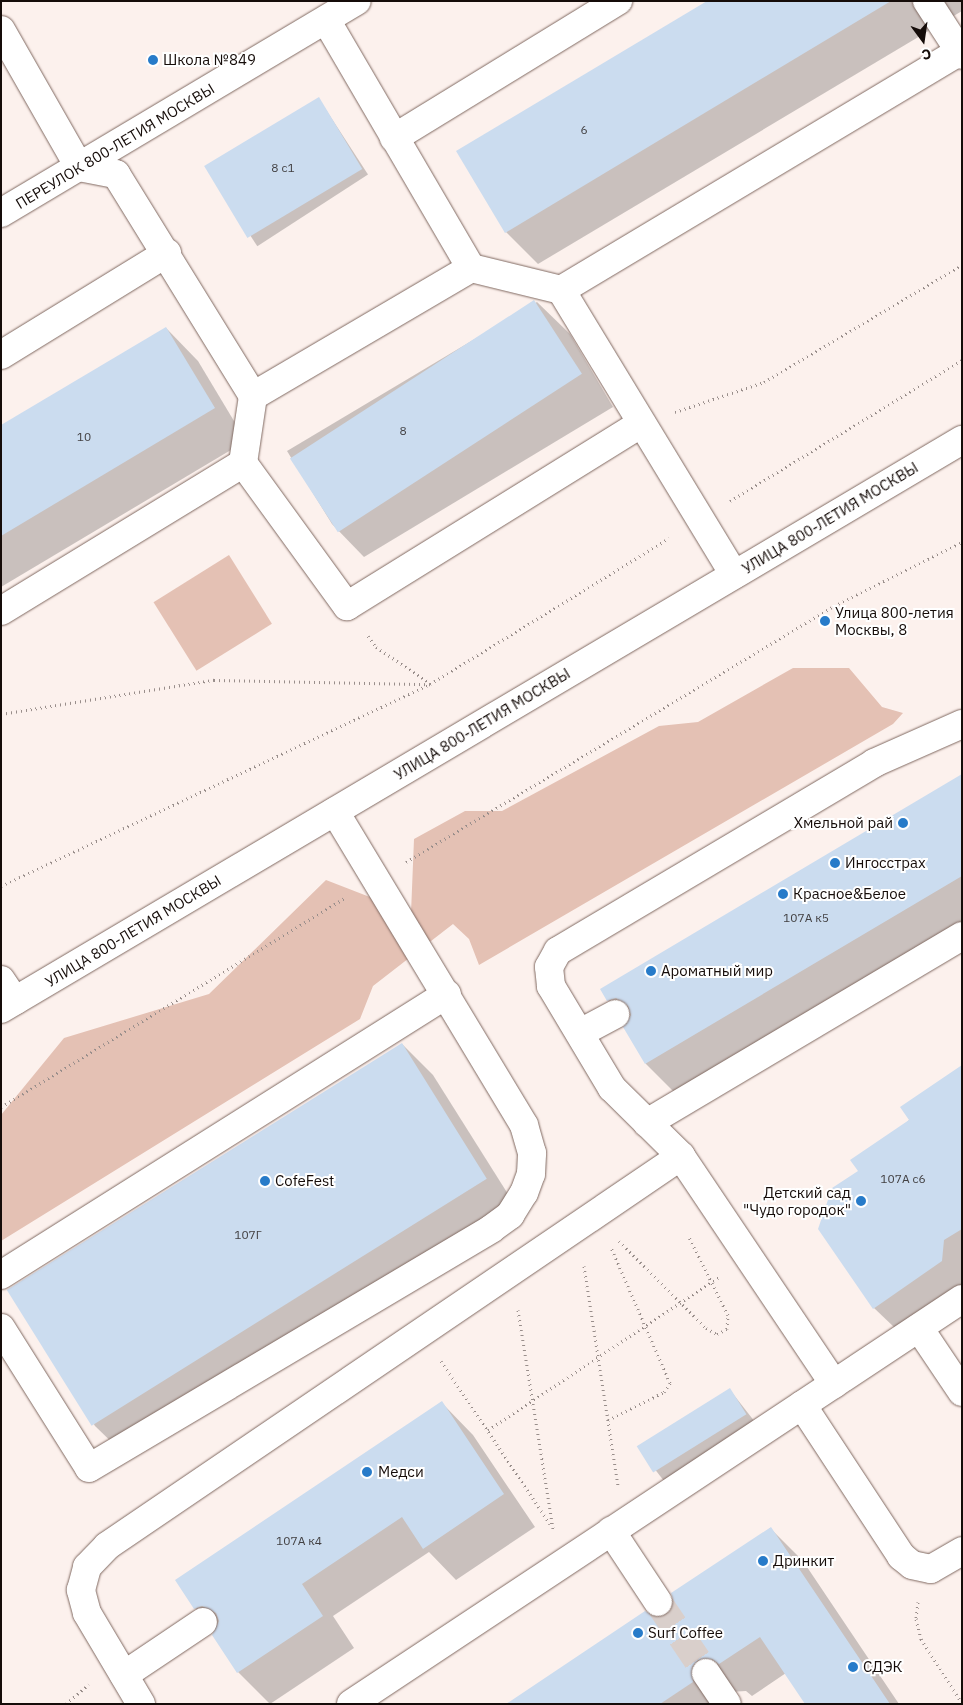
<!DOCTYPE html>
<meta charset="utf-8">
<style>
body{margin:0}
#map{position:relative;width:963px;height:1705px;overflow:hidden;background:#fcf1ed;font-family:"IBM Plex Sans",sans-serif}
div>[style]{position:absolute}
.green>*{inset:0;background:#e4c1b4;transform-origin:0 0}
.shadow>*{inset:0;background:#0003;transform-origin:0 0}
.building>*{inset:0;background:#cbdcef;transform-origin:0 0}
.minor-tunnel>*{height:28px;margin-top:-14px;transform-origin:0;background:repeating-linear-gradient(90deg,#d9cfcb 0 28px,transparent 0 42px)}
.path>*{height:3px;margin-top:-1.5px;transform-origin:0;background:repeating-linear-gradient(90deg,#998e8b 0 1px,transparent 0 5px)}
.roads{filter:drop-shadow(0 0 1px #806961) drop-shadow(0 0 1px #806961)}
.minor>*{height:28px;margin:-14px;padding:0 14px;transform-origin:14px;border-radius:14px;background:#fff}
.major>*{height:28px;margin:-14px;padding:0 14px;transform-origin:14px;border-radius:14px;background:#fff}
.dots>*{width:14px;height:14px;translate:-50% -50%;box-sizing:border-box;border:2px solid #fff;border-radius:50%}
span{translate:-50% -50%;white-space:nowrap;text-align:center;line-height:1.15;-webkit-text-stroke:4px #fff;paint-order:stroke}
.number-label{font-size:12px;color:#424042}
.number-label span{-webkit-text-stroke-width:0}
.poi-label{font-size:15px;color:#150c09}
.left{translate:0 -50%;text-align:left}
.right{translate:-100% -50%;text-align:right}
.street-label{font-size:15px;color:#150c09}
.frame{position:absolute;inset:0;border:2px solid #150c09;pointer-events:none}
.north{position:absolute;left:898px;top:15px;width:50px;height:50px;-webkit-text-stroke:4px #fff;paint-order:stroke;rotate:166deg;font-size:14px;font-weight:700;line-height:20px;text-align:center;color:#150c09}
.north::after{content:'';display:block;margin:auto;width:18px;height:22px;background:#150c09;clip-path:polygon(50% 0,100% 100%,50% 72%,0 100%)}
</style>
<div id="map">
<div class="green">
<div style="left:229px;top:555px;width:81px;height:89px;rotate:58deg"></div>
<div style="clip-path:polygon(793px 668px,849px 668px,882px 707px,903px 713px,893px 724px,479px 965px,469px 939px,453px 924px,373px 986px,360px 1019px,1px 1241px,1px 1115px,64px 1038px,209px 994px,326px 880px,411px 913px,414px 839px,465px 811px,502px 811px,659px 726px,698px 722px)"></div>
</div>
<div class="shadow">
<div style="clip-path:polygon(708px 1px,962px 1px,962px 11px,538px 264px,506px 232px)"></div>
<div style="left:319px;top:99px;width:90px;height:132px;rotate:57deg"></div>
<div style="clip-path:polygon(537px 302px,570px 334px,613px 407px,364px 557px,332px 524px,287px 451px)"></div>
<div style="clip-path:polygon(166px 328px,198px 361px,246px 441px,1px 587px,1px 427px)"></div>
<div style="clip-path:polygon(962px 776px,962px 928px,678px 1096px,646px 1064px,629px 1021px,608px 1000px)"></div>
<div style="clip-path:polygon(402px 1044px,433px 1075px,518px 1210px,126px 1456px,95px 1426px,10px 1291px)"></div>
<div style="clip-path:polygon(962px 1066px,962px 1284px,896px 1329px,874px 1308px,859px 1171px)"></div>
<div style="left:730px;top:1390px;width:46px;height:108px;rotate:52deg"></div>
<div style="clip-path:polygon(441px 1402px,473px 1435px,535px 1527px,456px 1580px,429px 1552px,333px 1616px,354px 1648px,270px 1704px,238px 1672px,213px 1635px,216px 1629px,195px 1608px)"></div>
<div style="clip-path:polygon(770px 1528px,803px 1561px,899px 1704px,807px 1704px,786px 1673px,752px 1696px,746px 1691px,730px 1692px,724px 1704px,508px 1704px,668px 1616px)"></div>
</div>
<div class="building">
<div style="clip-path:polygon(707px 1px,891px 1px,505px 233px,456px 151px)"></div>
<div style="left:319px;top:97px;width:84px;height:134px;rotate:59deg"></div>
<div style="left:534px;top:300px;width:88px;height:291px;rotate:57deg"></div>
<div style="clip-path:polygon(166px 327px,215px 408px,1px 536px,1px 425px)"></div>
<div style="clip-path:polygon(962px 774px,962px 876px,645px 1064px,623px 1027px,631px 1015px,628px 1006px,616px 998px,607px 1001px,600px 989px)"></div>
<div style="left:402px;top:1043px;width:160px;height:466px;rotate:58deg"></div>
<div style="clip-path:polygon(962px 1065px,962px 1229px,944px 1240px,942px 1261px,873px 1309px,818px 1229px,832px 1188px,858px 1171px,850px 1160px,909px 1120px,900px 1107px)"></div>
<div style="left:730px;top:1388px;width:31px;height:110px;rotate:58deg"></div>
<div style="clip-path:polygon(442px 1401px,504px 1494px,423px 1549px,402px 1517px,302px 1584px,323px 1616px,237px 1673px,212px 1635px,219px 1621px,216px 1613px,202px 1606px,194px 1609px,175px 1580px)"></div>
<div style="clip-path:polygon(771px 1527px,890px 1704px,805px 1704px,760px 1637px,719px 1664px,712px 1659px,698px 1660px,692px 1667px,693px 1682px,660px 1704px,506px 1704px,645px 1611px,658px 1618px,667px 1615px,674px 1602px,671px 1593px)"></div>
</div>
<div class="minor-tunnel">
<div style="left:658px;top:1602px;width:86px;rotate:55.9deg"></div>
</div>
<div class="path">
<div style="left:675px;top:412px;width:94px;rotate:-18.6deg"></div>
<div style="left:764px;top:382px;width:230px;rotate:-30.6deg"></div>
<div style="left:730px;top:501px;width:271px;rotate:-31.3deg"></div>
<div style="left:368px;top:636px;width:14px;rotate:54deg"></div>
<div style="left:376px;top:647px;width:65px;rotate:33.7deg"></div>
<div style="left:1px;top:714px;width:216px;rotate:-9.1deg"></div>
<div style="left:214px;top:680px;width:216px;rotate:1.1deg"></div>
<div style="left:406px;top:862px;width:499px;rotate:-30.9deg"></div>
<div style="left:834px;top:606px;width:143px;rotate:-26.6deg"></div>
<div style="left:1px;top:886px;width:474px;rotate:-25.2deg"></div>
<div style="left:430px;top:684px;width:280px;rotate:-31.4deg"></div>
<div style="left:1px;top:1107px;width:403px;rotate:-31.3deg"></div>
<div style="left:619px;top:1241px;width:123px;rotate:45deg"></div>
<div style="left:706px;top:1328px;width:13px;rotate:29deg"></div>
<div style="left:717px;top:1334px;width:11px;rotate:-27deg"></div>
<div style="left:727px;top:1329px;width:14px;rotate:-86deg"></div>
<div style="left:728px;top:1315px;width:89px;rotate:-116.6deg"></div>
<div style="left:584px;top:1266px;width:222px;rotate:81.2deg"></div>
<div style="left:518px;top:1310px;width:222px;rotate:80.9deg"></div>
<div style="left:441px;top:1361px;width:196px;rotate:56.2deg"></div>
<div style="left:608px;top:1420px;width:63px;rotate:-26.6deg"></div>
<div style="left:664px;top:1392px;width:11px;rotate:-56deg"></div>
<div style="left:670px;top:1383px;width:148px;rotate:-113.5deg"></div>
<div style="left:488px;top:1430px;width:277px;rotate:-33.5deg"></div>
<div style="left:918px;top:1602px;width:17px;rotate:97deg"></div>
<div style="left:916px;top:1619px;width:21px;rotate:76deg"></div>
<div style="left:921px;top:1639px;width:76px;rotate:57.4deg"></div>
<div style="left:66px;top:1704px;width:30px;rotate:-41deg"></div>
</div>
<div class="roads">
<div class="minor">
<div style="left:927px;top:1px;width:64px;rotate:57.1deg"></div>
<div style="left:1px;top:30px;width:158px;rotate:60.3deg"></div>
<div style="left:79px;top:167px;width:38px;rotate:11deg"></div>
<div style="left:116px;top:174px;width:261px;rotate:58.3deg"></div>
<div style="left:394px;top:138px;width:263px;rotate:-31.5deg"></div>
<div style="left:1px;top:213px;width:414px;rotate:-30.8deg"></div>
<div style="left:471px;top:268px;width:93px;rotate:13.7deg"></div>
<div style="left:561px;top:290px;width:467px;rotate:-30.9deg"></div>
<div style="left:561px;top:290px;width:333px;rotate:58.7deg"></div>
<div style="left:1px;top:355px;width:195px;rotate:-31.6deg"></div>
<div style="left:243px;top:463px;width:177px;rotate:54deg"></div>
<div style="left:347px;top:606px;width:346px;rotate:-31.8deg"></div>
<div style="left:1px;top:611px;width:284px;rotate:-31.4deg"></div>
<div style="left:243px;top:463px;width:68px;rotate:-81.5deg"></div>
<div style="left:253px;top:396px;width:253px;rotate:-30.4deg"></div>
<div style="left:471px;top:268px;width:287px;rotate:-120.3deg"></div>
<div style="left:1px;top:980px;width:25px;rotate:56deg"></div>
<div style="left:580px;top:1033px;width:40px;rotate:-28deg"></div>
<div style="left:647px;top:1123px;width:366px;rotate:-30.7deg"></div>
<div style="left:1px;top:1275px;width:527px;rotate:-32.21deg"></div>
<div style="left:1px;top:1328px;width:165px;rotate:57.8deg"></div>
<div style="left:89px;top:1468px;width:468px;rotate:-30.7deg"></div>
<div style="left:491px;top:1229px;width:24px;rotate:-36deg"></div>
<div style="left:510px;top:1215px;width:26px;rotate:-58deg"></div>
<div style="left:524px;top:1193px;width:20px;rotate:-70deg"></div>
<div style="left:531px;top:1174px;width:21px;rotate:-87deg"></div>
<div style="left:532px;top:1153px;width:29px;rotate:-106deg"></div>
<div style="left:524px;top:1125px;width:366px;rotate:-121.1deg"></div>
<div style="left:919px;top:1328px;width:77px;rotate:56.1deg"></div>
<div style="left:834px;top:1384px;width:275px;rotate:-123.9deg"></div>
<div style="left:681px;top:1156px;width:97px;rotate:-135.4deg"></div>
<div style="left:612px;top:1088px;width:119px;rotate:-120.9deg"></div>
<div style="left:551px;top:986px;width:19px;rotate:-96deg"></div>
<div style="left:549px;top:967px;width:18px;rotate:-61deg"></div>
<div style="left:558px;top:951px;width:368px;rotate:-30.7deg"></div>
<div style="left:874px;top:763px;width:96px;rotate:-23.9deg"></div>
<div style="left:802px;top:1405px;width:181px;rotate:56.7deg"></div>
<div style="left:901px;top:1556px;width:14px;rotate:39deg"></div>
<div style="left:912px;top:1565px;width:19px;rotate:12deg"></div>
<div style="left:931px;top:1569px;width:36px;rotate:-30deg"></div>
<div style="left:611px;top:1531px;width:85px;rotate:56.5deg"></div>
<div style="left:706px;top:1673px;width:37px;rotate:56deg"></div>
<div style="left:124px;top:1675px;width:95px;rotate:-33.9deg"></div>
<div style="left:141px;top:1704px;width:106px;rotate:-120.7deg"></div>
<div style="left:87px;top:1613px;width:24px;rotate:-105deg"></div>
<div style="left:81px;top:1590px;width:24px;rotate:-75deg"></div>
<div style="left:87px;top:1567px;width:29px;rotate:-46deg"></div>
<div style="left:107px;top:1546px;width:694px;rotate:-34.19deg"></div>
<div style="left:351px;top:1704px;width:733px;rotate:-33.54deg"></div>
</div>
<div class="major">
<div style="left:1px;top:1009px;width:1117px;rotate:-30.63deg"></div>
</div>
</div>
<div class="dots">
<div style="left:153px;top:60px;background:#277bc9"></div>
<div style="left:825px;top:621px;background:#277bc9"></div>
<div style="left:903px;top:823px;background:#277bc9"></div>
<div style="left:835px;top:863px;background:#277bc9"></div>
<div style="left:783px;top:894px;background:#277bc9"></div>
<div style="left:651px;top:971px;background:#277bc9"></div>
<div style="left:265px;top:1181px;background:#277bc9"></div>
<div style="left:861px;top:1201px;background:#277bc9"></div>
<div style="left:367px;top:1472px;background:#277bc9"></div>
<div style="left:763px;top:1561px;background:#277bc9"></div>
<div style="left:638px;top:1633px;background:#277bc9"></div>
<div style="left:853px;top:1667px;background:#277bc9"></div>
</div>
<div class="number-label">
<span style="left:584px;top:130px">6</span>
<span style="left:283px;top:168px">8 с1</span>
<span style="left:403px;top:431px">8</span>
<span style="left:84px;top:437px">10</span>
<span style="left:806px;top:918px">107А к5</span>
<span style="left:903px;top:1179px">107А с6</span>
<span style="left:248px;top:1235px">107Г</span>
<span style="left:299px;top:1541px">107А к4</span>
</div>
<div class="poi-label">
<span class="left" style="left:163px;top:60px">Школа №849</span>
<span class="left" style="left:835px;top:621px">Улица 800-летия<br>Москвы, 8</span>
<span class="right" style="left:893px;top:823px">Хмельной рай</span>
<span class="left" style="left:845px;top:863px">Ингосстрах</span>
<span class="left" style="left:793px;top:894px">Красное&amp;Белое</span>
<span class="left" style="left:661px;top:971px">Ароматный мир</span>
<span class="left" style="left:275px;top:1181px">CofeFest</span>
<span class="right" style="left:851px;top:1201px">Детский сад<br>"Чудо городок"</span>
<span class="left" style="left:378px;top:1472px">Медси</span>
<span class="left" style="left:773px;top:1561px">Дринкит</span>
<span class="left" style="left:648px;top:1633px">Surf Coffee</span>
<span class="left" style="left:863px;top:1667px">СДЭК</span>
</div>
<div class="street-label">
<span style="left:115px;top:146px;rotate:-31deg">ПЕРЕУЛОК 800-ЛЕТИЯ МОСКВЫ</span>
<span style="left:830px;top:518px;rotate:-31deg">УЛИЦА 800-ЛЕТИЯ МОСКВЫ</span>
<span style="left:482px;top:724px;rotate:-31deg">УЛИЦА 800-ЛЕТИЯ МОСКВЫ</span>
<span style="left:133px;top:931px;rotate:-31deg">УЛИЦА 800-ЛЕТИЯ МОСКВЫ</span>
</div>
<div class="frame"></div>
<div class="north">С</div>
</div>
